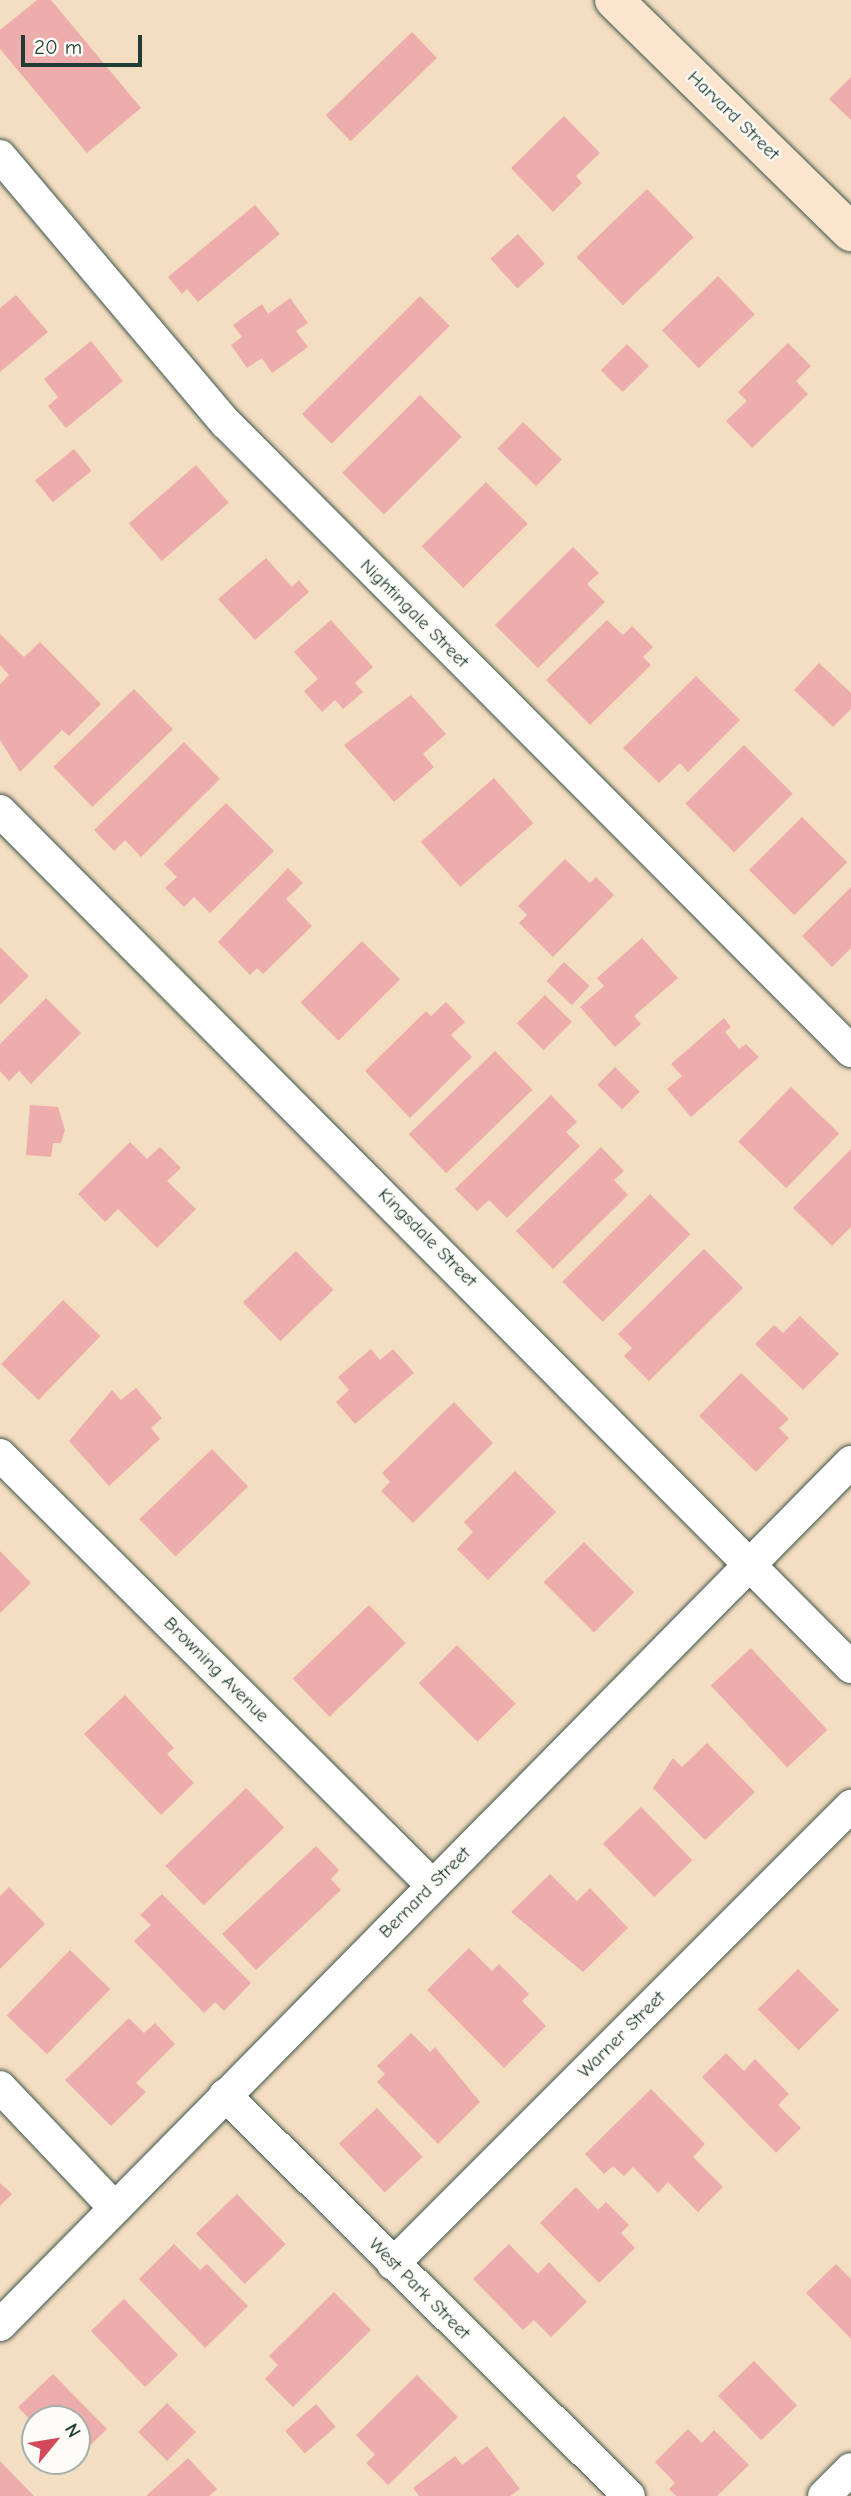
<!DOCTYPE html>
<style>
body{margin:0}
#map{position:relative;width:851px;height:2496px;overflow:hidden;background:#f4dec1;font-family:"Comic Neue",sans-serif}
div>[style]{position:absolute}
.building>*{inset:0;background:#ecadac;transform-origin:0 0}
.roads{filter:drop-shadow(0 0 2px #3f5549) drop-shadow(0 0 2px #3f5549)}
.street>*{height:32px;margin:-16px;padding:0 16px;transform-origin:16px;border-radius:16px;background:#fff}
.secondary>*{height:38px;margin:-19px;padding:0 19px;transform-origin:19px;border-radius:19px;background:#fce5cf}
span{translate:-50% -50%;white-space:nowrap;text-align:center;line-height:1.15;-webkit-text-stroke:5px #fdfcf7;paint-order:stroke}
.street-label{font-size:19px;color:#1f3d34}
.north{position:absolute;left:21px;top:2405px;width:70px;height:70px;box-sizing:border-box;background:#fdfcf7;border:2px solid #a4b0a9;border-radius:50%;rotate:60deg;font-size:19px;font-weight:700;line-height:28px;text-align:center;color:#1f3d34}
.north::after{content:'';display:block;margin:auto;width:24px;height:32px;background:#d1495b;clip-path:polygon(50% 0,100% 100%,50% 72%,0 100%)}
.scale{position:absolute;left:21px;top:35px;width:121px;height:32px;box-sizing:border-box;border:4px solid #1f3d34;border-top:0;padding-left:9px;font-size:21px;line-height:24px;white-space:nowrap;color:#1f3d34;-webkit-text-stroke:5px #fdfcf7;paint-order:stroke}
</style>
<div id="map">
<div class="building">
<div style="clip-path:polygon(37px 0,51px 0,141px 108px,87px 153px,0 49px,0 30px)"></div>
<div style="left:412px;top:32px;width:36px;height:120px;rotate:46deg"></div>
<div style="clip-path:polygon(851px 77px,851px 120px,829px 99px)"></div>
<div style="clip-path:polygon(564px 116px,600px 153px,576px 176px,582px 183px,553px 212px,511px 168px)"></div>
<div style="left:647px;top:189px;width:67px;height:98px;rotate:46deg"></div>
<div style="clip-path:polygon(255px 205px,280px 234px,198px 302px,187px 289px,182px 294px,168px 277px)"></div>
<div style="left:518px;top:234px;width:40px;height:37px;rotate:48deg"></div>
<div style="left:718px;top:276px;width:53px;height:78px;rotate:46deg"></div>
<div style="clip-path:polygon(16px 295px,48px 332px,0 372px,0 308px)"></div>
<div style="left:420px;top:296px;width:42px;height:167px;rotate:45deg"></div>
<div style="clip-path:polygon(290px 298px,308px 323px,296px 331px,308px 347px,272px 373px,262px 358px,247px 368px,231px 345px,242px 337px,233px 325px,262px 304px,268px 314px)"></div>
<div style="clip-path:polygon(91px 341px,123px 381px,66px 428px,48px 406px,58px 397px,44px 379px)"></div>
<div style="clip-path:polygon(788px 343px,811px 366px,796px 381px,808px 394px,752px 448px,726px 421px,747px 401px,738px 392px)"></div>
<div style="left:627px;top:344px;width:31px;height:37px;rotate:45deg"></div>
<div style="left:420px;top:395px;width:59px;height:110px;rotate:45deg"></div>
<div style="left:523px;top:422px;width:54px;height:37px;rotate:44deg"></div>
<div style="left:74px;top:449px;width:28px;height:50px;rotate:51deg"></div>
<div style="left:196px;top:465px;width:50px;height:89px;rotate:49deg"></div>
<div style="left:486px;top:482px;width:59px;height:91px;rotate:45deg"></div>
<div style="clip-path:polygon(573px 547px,599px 573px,587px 584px,605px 602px,538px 668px,495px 625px)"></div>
<div style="clip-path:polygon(266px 558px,292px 587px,299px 580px,309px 592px,255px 640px,218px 599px)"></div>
<div style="clip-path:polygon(331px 620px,373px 667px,355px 683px,363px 692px,343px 709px,335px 700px,322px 712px,304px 691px,318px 679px,294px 652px)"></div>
<div style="clip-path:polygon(607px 620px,623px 635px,632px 626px,653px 647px,643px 657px,651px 665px,590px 725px,546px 680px)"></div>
<div style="clip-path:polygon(0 634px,24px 657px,40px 642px,101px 704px,69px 736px,62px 730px,20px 772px,0 740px,0 684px,9px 675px,0 665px)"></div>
<div style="clip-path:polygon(819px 663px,851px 693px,851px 709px,833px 727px,794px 690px)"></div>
<div style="clip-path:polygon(696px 676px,740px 720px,688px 772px,680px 763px,659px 783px,623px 748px)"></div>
<div style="left:134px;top:689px;width:56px;height:112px;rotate:46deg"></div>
<div style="clip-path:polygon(411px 695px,446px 734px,423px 754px,434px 767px,394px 802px,344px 745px)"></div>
<div style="clip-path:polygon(184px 742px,220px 779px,141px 857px,125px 840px,114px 851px,94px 830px)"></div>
<div style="left:744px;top:745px;width:69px;height:83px;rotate:45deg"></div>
<div style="left:494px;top:778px;width:60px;height:97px;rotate:49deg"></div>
<div style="clip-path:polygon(226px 803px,274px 851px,210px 913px,194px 897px,184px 907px,165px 888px,177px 877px,164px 864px)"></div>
<div style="left:802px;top:817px;width:64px;height:75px;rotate:45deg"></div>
<div style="clip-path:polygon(565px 859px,590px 883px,596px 877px,614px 895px,553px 957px,519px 923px,527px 915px,518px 906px)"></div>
<div style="clip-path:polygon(288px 868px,303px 883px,286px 899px,312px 926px,263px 974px,257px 968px,250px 975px,218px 942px)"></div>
<div style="clip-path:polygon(851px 887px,851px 948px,832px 967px,802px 936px)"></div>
<div style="clip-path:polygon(642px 938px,678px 978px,634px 1016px,641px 1024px,615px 1047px,580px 1007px,604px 986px,597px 978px)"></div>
<div style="left:362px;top:941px;width:54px;height:87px;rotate:45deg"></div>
<div style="clip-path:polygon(0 947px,29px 976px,0 1005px)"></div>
<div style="left:564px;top:962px;width:35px;height:26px;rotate:43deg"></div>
<div style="left:545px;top:995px;width:38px;height:40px;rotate:45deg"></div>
<div style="clip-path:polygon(46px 998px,81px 1033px,31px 1084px,19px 1071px,9px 1081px,0 1071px,0 1044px)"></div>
<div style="clip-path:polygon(446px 1002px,465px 1022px,451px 1035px,472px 1057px,410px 1118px,365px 1071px,426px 1011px,431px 1016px)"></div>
<div style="clip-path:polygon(724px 1018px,731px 1027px,725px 1032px,739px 1049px,746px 1044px,759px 1057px,691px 1117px,667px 1089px,682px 1076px,671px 1064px)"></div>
<div style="left:495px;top:1051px;width:54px;height:120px;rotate:46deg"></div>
<div style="left:615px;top:1067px;width:35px;height:25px;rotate:45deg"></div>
<div style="left:791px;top:1087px;width:67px;height:76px;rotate:44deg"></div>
<div style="clip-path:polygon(551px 1095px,577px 1122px,566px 1132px,580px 1146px,507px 1218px,489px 1200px,477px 1211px,455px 1189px)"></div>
<div style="clip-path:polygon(30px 1105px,58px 1107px,65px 1130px,61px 1143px,53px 1143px,51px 1157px,26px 1155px)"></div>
<div style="clip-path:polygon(130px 1142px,147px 1159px,160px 1147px,181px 1168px,167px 1181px,196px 1209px,157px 1248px,118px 1209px,105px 1222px,78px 1194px)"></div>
<div style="clip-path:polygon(601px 1147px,624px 1171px,614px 1180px,628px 1195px,553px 1269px,516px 1231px)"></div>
<div style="clip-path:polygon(851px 1149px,851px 1227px,832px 1246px,793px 1208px)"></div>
<div style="left:650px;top:1194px;width:57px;height:124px;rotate:45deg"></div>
<div style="clip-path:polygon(704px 1249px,743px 1288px,649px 1381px,624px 1356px,632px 1348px,618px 1334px)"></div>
<div style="left:296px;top:1251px;width:54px;height:74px;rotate:46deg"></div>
<div style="left:63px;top:1300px;width:52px;height:89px;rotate:44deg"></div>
<div style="clip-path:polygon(800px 1316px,839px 1354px,803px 1390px,755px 1344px,774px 1325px,783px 1333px)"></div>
<div style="clip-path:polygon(371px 1349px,380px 1360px,393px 1349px,414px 1373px,355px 1424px,336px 1402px,349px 1390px,338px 1377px)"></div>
<div style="clip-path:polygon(741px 1373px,789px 1419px,779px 1428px,789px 1438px,756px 1472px,699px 1416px)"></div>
<div style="clip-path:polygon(136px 1388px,162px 1418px,151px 1428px,160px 1439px,109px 1486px,69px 1441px,112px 1390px,121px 1400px)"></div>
<div style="clip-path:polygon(454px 1402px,493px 1443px,413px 1523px,381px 1491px,390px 1482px,382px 1473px)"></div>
<div style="left:212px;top:1449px;width:52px;height:101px;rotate:46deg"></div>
<div style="clip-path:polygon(515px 1471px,556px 1512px,488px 1580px,457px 1549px,473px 1532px,464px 1522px)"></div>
<div style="left:584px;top:1542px;width:71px;height:57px;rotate:45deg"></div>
<div style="clip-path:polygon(0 1551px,31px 1583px,0 1613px)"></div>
<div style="left:369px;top:1605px;width:53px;height:106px;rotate:46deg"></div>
<div style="left:457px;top:1645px;width:83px;height:54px;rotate:45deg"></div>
<div style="left:751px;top:1648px;width:112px;height:55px;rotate:47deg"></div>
<div style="clip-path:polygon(125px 1695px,174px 1748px,167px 1754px,194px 1783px,161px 1815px,84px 1734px)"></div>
<div style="clip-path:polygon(707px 1743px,755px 1792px,705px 1840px,653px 1788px,673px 1758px,682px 1767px)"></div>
<div style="left:246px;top:1788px;width:55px;height:112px;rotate:46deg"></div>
<div style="left:641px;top:1807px;width:74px;height:53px;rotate:46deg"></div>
<div style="clip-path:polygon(316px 1846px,339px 1870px,331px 1879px,341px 1890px,256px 1970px,222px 1934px)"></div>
<div style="clip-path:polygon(550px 1874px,577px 1901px,590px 1888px,628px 1928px,583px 1972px,511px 1912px)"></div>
<div style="clip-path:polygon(9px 1887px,45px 1924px,0 1969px,0 1896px)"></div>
<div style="clip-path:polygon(162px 1894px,251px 1983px,224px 2011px,215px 2002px,204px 2013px,134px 1941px,151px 1925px,140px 1915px)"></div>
<div style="clip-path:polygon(469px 1948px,492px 1971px,499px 1964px,529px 1994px,522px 2001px,546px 2026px,504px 2068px,427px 1990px)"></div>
<div style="left:70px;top:1950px;width:56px;height:91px;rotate:44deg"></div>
<div style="left:798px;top:1969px;width:58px;height:57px;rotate:45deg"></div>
<div style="clip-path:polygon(129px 2018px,144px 2033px,155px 2023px,175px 2044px,136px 2083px,146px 2092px,111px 2126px,65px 2080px)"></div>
<div style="clip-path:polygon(411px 2033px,430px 2052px,435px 2047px,480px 2102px,438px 2144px,377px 2082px,385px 2074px,377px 2066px)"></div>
<div style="clip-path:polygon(726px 2053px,744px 2071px,755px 2059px,789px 2094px,778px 2105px,801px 2128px,776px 2153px,702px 2077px)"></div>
<div style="clip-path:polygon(651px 2089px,705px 2144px,693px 2157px,723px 2187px,698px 2212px,668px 2182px,658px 2193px,633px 2167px,624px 2176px,613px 2166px,604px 2174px,585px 2154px)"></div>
<div style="left:377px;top:2108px;width:67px;height:52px;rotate:47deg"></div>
<div style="clip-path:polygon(0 2183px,12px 2194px,0 2206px)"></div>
<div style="clip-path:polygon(576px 2187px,598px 2210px,606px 2202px,629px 2225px,621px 2233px,635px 2248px,599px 2283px,540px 2223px)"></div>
<div style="left:237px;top:2194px;width:70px;height:57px;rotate:46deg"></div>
<div style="clip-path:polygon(174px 2244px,200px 2270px,207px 2264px,248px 2306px,205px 2348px,139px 2279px)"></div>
<div style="clip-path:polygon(509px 2244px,538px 2274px,549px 2262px,587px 2302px,551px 2337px,534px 2320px,523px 2330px,473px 2279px)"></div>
<div style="clip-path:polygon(836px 2264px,851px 2279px,851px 2339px,806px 2293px)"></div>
<div style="clip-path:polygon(334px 2292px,371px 2330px,293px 2407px,265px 2379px,278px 2365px,269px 2356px)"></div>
<div style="left:124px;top:2299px;width:78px;height:46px;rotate:46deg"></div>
<div style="left:754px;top:2361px;width:62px;height:50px;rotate:46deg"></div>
<div style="clip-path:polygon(53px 2374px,107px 2429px,77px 2458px,77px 2419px,35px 2419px,35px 2425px,18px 2407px)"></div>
<div style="clip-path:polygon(417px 2375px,458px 2417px,388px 2485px,366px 2463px,375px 2455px,356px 2435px)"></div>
<div style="left:167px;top:2403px;width:41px;height:41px;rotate:45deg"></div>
<div style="left:316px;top:2404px;width:30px;height:41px;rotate:49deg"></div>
<div style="clip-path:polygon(688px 2429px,702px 2443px,714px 2430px,749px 2465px,717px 2496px,676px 2496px,669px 2489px,675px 2483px,655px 2462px)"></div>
<div style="clip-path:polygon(487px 2446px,520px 2489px,510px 2496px,419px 2496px,413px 2488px,455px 2456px,462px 2465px)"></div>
<div style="clip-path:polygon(188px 2458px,217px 2489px,209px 2496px,146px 2496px)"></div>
<div style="clip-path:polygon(0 2461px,34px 2496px,0 2496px)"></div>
</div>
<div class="roads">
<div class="street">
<div style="left:0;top:156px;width:350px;rotate:49.8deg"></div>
<div style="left:226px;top:423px;width:886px;rotate:45.14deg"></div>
<div style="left:0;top:811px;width:1207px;rotate:45.17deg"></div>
<div style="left:0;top:1455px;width:610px;rotate:44.87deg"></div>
<div style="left:0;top:2087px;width:167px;rotate:46.5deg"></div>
<div style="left:225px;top:2095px;width:569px;rotate:44.79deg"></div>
<div style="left:393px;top:2264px;width:648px;rotate:-45deg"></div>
<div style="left:0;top:2325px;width:1212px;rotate:-45.4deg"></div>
<div style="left:824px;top:2496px;width:38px;rotate:-45deg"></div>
</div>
<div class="secondary">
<div style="left:614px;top:0;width:332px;rotate:44.4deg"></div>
</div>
</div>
<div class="street-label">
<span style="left:733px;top:116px;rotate:44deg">Harvard Street</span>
<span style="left:414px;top:614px;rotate:45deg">Nightingale Street</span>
<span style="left:427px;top:1238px;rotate:45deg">Kingsdale Street</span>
<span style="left:216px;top:1670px;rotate:45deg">Browning Avenue</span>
<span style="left:425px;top:1893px;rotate:-45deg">Bernard Street</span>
<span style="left:622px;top:2035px;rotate:-45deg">Warner Street</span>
<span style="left:419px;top:2289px;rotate:45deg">West Park Street</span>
</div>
<div class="north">N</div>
<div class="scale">20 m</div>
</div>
